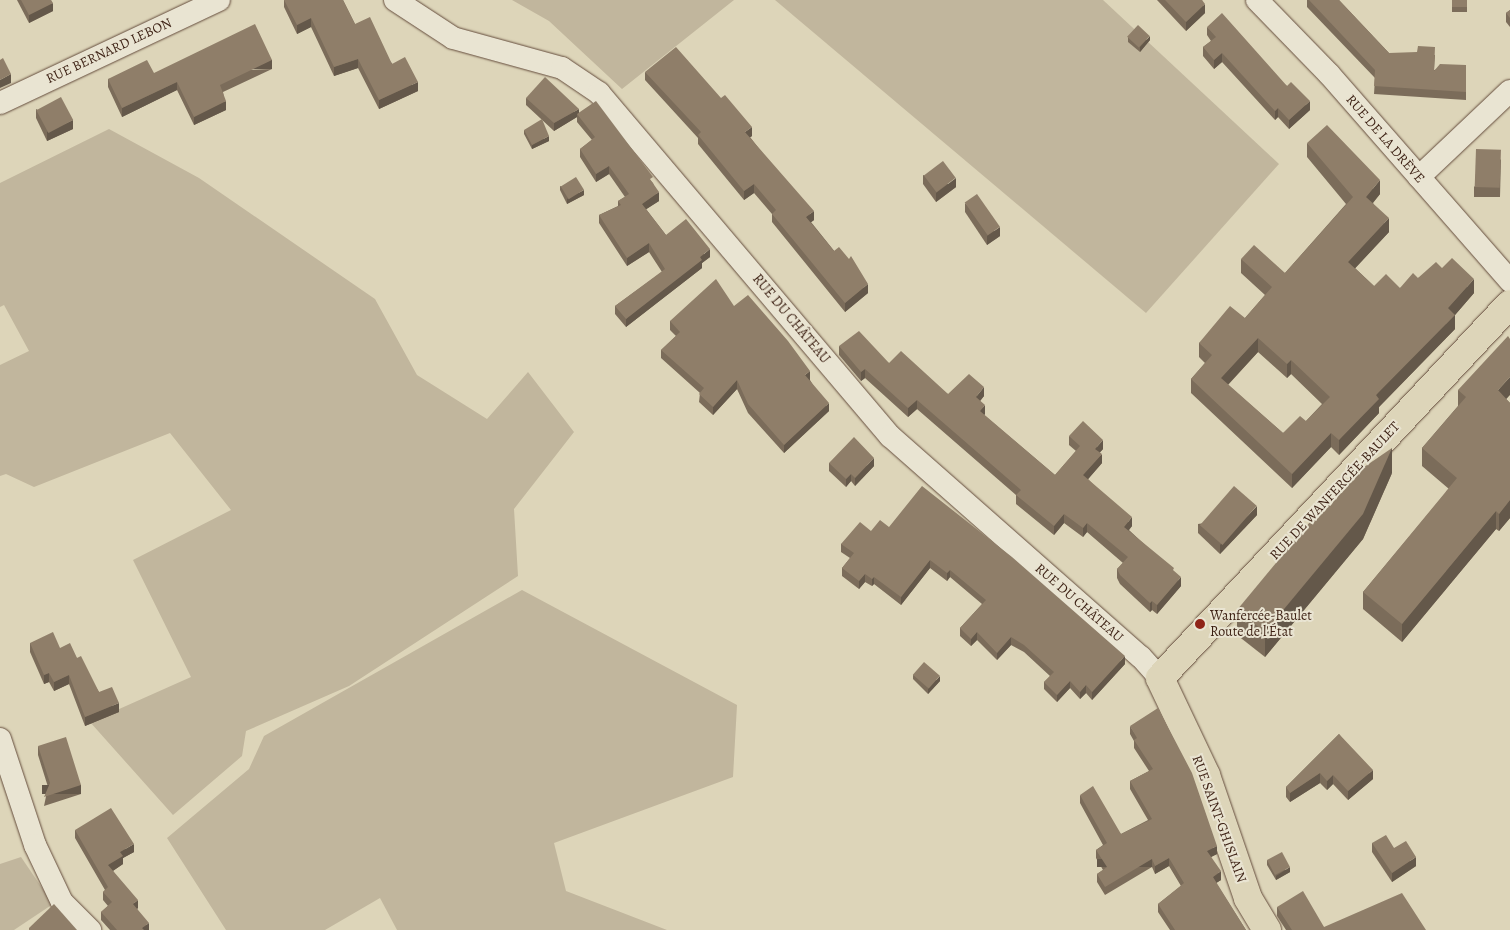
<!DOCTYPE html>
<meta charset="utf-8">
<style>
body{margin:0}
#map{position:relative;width:1510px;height:930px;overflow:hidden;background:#ddd5b9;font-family:Alegreya,serif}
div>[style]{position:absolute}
.green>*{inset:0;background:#c1b69d}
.roads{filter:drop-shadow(0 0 1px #644c3c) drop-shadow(0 0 1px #644c3c)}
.minor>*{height:22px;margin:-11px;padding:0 11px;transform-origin:11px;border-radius:11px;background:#e9e4d2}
.major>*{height:28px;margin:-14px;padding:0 14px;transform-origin:14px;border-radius:14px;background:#ddd5b9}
.wall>*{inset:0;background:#7b6c5a;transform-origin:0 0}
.shaded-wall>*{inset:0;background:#64584a;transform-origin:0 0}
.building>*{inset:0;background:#8f7e69;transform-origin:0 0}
.dots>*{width:14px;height:14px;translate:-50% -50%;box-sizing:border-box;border:2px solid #e9e4d2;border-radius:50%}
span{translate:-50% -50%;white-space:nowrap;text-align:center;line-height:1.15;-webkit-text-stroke:4px #e9e4d2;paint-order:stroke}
.street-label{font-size:14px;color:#3b1f12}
.poi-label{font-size:14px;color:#3b1f12}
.left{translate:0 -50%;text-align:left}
</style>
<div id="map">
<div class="green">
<div style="clip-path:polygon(512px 0,734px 0,622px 89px,549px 21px)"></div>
<div style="clip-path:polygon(775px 0,1103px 0,1279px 164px,1146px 313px)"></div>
<div style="clip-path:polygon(109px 129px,199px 178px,375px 299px,417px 375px,487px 419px,528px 372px,574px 432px,514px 509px,518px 576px,349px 686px,246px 731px,242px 756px,173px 815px,90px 722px,191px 677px,133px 560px,231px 510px,170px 433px,34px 487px,6px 474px,0 476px,0 365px,29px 351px,4px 305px,0 307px,0 183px)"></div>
<div style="clip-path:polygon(522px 590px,737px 705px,733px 777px,554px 843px,566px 891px,667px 930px,397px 930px,380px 898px,325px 930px,226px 930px,167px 838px,249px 769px,264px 736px)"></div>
<div style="clip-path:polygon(21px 857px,53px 904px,14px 930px,0 930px,0 864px)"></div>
</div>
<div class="roads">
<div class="minor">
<div style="left:395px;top:0;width:69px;rotate:33.2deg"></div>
<div style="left:453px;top:38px;width:113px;rotate:15.4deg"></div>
<div style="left:562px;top:68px;width:45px;rotate:34deg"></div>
<div style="left:599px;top:93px;width:450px;rotate:49.7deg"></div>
<div style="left:890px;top:436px;width:334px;rotate:41.4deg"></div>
<div style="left:1141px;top:657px;width:28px;rotate:48deg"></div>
<div style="left:1257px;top:0;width:103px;rotate:45.8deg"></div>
<div style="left:1329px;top:74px;width:275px;rotate:48.8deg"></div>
<div style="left:0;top:103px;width:242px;rotate:-25.2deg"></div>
<div style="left:1419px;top:177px;width:125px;rotate:-43.4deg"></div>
<div style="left:0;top:739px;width:112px;rotate:71.7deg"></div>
<div style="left:35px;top:845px;width:63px;rotate:64.7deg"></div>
<div style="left:62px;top:902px;width:40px;rotate:45deg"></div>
</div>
<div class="major">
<div style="left:1267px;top:930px;width:37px;rotate:-121deg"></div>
<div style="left:1248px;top:898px;width:130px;rotate:-108.9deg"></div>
<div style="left:1206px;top:775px;width:107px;rotate:-115.4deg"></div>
<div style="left:1160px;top:678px;width:512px;rotate:-46.9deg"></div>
</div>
</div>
<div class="wall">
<div style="clip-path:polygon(17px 0,51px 0,53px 11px,29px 23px)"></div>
<div style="clip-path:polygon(284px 0,343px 0,355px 24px,418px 91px,379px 109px,358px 68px,334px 76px,311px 27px,297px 34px,284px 7px)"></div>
<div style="clip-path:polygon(1157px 0,1202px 0,1205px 13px,1186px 31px)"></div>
<div style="clip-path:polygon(1307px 0,1339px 0,1389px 53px,1435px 55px,1434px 70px,1466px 65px,1466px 100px,1374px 94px,1375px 78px,1307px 7px)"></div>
<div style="left:1452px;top:0;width:15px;height:12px"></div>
<div style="clip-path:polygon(1510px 10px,1510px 27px,1506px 22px,1506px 13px)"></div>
<div style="clip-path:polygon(1207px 27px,1287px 86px,1310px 110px,1289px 129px,1278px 117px,1275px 120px,1222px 62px,1214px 69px,1203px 56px,1203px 47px,1211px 41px,1207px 35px)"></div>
<div style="clip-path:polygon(1128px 37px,1150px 40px,1140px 52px,1128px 42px)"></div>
<div style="clip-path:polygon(272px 69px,223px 92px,226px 110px,194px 125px,177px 90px,122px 117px,108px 87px,108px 79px,154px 73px)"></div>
<div style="clip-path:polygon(645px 72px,752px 136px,750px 137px,814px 220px,811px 222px,868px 293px,845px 312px,772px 222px,772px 214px,754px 193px,744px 200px,698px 144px,698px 138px,645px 80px)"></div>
<div style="clip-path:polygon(526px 98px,579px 113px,653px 183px,659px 201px,646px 209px,666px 235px,710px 257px,702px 263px,702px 268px,626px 327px,615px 314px,615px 306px,662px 272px,649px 252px,627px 266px,599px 223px,599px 215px,618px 206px,618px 201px,625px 197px,609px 174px,596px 182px,580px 157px,580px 149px,592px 140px,577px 122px,577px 117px,554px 131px,526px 105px)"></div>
<div style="clip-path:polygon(36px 109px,73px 129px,47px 141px,36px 118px)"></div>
<div style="clip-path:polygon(524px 130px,549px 141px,532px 149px,524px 134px)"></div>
<div style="clip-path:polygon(evenodd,1307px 143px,1380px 194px,1373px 203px,1389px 232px,1355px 268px,1374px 286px,1400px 288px,1418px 278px,1442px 268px,1474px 293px,1455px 315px,1455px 329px,1379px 407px,1379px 413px,1339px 455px,1331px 447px,1292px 488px,1191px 393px,1191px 379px,1205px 363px,1199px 357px,1199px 343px,1245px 318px,1265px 295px,1241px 273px,1241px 259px,1285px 273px,1346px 204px,1307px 157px,1307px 143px,1258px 352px,1287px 378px,1291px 374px,1322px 404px,1306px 421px,1283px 433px,1228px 385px,1258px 352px)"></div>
<div style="clip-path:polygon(1501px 159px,1500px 197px,1474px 197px,1474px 187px)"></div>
<div style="clip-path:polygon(923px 175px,956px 187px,936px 202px,923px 184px)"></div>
<div style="clip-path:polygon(560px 186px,584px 195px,567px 204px,560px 190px)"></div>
<div style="clip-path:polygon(965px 203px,1000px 236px,987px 245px,965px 212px)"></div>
<div style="clip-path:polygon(734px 306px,810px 380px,829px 411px,784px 453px,748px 413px,737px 389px,713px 415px,699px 402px,700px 393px,661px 358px,661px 350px,676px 336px,670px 330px,670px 321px)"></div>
<div style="clip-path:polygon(839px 346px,889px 363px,948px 394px,984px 396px,980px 401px,985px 414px,984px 415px,1055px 475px,1076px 451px,1069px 445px,1069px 436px,1103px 449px,1100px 452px,1102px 463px,1088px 479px,1132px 526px,1129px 530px,1174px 572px,1181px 586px,1157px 614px,1152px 610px,1150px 612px,1120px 584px,1117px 578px,1117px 569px,1123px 563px,1087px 532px,1083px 537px,1064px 523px,1054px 535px,1016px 504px,1016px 495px,917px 409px,908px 417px,865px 378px,861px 381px,839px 355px)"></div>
<div style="clip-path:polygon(1458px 390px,1506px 399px,1510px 403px,1510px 518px,1499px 531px,1496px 529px,1402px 642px,1363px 609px,1363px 592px,1449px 489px,1422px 466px,1422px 448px,1458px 406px)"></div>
<div style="clip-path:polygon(829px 463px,874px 466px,855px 486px,851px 481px,846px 487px,829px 471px)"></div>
<div style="clip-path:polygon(1392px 473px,1363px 539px,1265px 657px,1237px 635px,1237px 610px)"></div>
<div style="clip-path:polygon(1257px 515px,1220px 554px,1198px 533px,1198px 524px)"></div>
<div style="clip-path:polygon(889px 527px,1125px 664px,1092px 700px,1086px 693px,1080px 699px,1070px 688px,1057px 702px,1044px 689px,1044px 682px,1050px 676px,1024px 652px,1011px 645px,997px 660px,977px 640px,971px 646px,960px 636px,960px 628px,982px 604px,950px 577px,947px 581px,930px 568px,901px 605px,874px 584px,872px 586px,865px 582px,859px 589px,842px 576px,842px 568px,850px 558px,841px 552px,841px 544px,871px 531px)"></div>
<div style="clip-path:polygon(30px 643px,60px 648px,77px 658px,99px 692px,119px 712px,85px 726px,69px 684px,54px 691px,49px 682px,44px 684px,30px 652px)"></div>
<div style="clip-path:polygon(913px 675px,940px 681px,928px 694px,913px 679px)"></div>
<div style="clip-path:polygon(1130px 726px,1217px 854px,1211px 857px,1221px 880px,1216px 883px,1246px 930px,1170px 930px,1158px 912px,1158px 904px,1181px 886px,1169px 866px,1155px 874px,1152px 867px,1105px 895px,1097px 882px,1097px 874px,1103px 870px,1096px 858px,1096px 850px,1103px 845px,1080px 803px,1080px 795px,1121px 834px,1148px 820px,1130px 789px,1130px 781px,1149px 771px,1134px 748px,1134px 741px,1130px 734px)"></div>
<div style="clip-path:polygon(1339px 734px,1373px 779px,1348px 800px,1333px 784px,1327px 790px,1320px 783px,1290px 802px,1286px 797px,1286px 787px)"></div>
<div style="clip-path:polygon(38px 746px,81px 794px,44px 806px,48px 787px,38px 755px)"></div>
<div style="clip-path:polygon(75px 830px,134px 852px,123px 858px,123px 864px,113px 871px,138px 908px,137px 909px,149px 930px,110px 930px,101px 920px,101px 912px,108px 906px,103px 900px,103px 892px,105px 890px,75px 838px)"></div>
<div style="clip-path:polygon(1372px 843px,1394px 848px,1416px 866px,1392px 882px,1372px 852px)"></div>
<div style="clip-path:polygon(1267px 860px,1290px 872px,1276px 880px,1267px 865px)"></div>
<div style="clip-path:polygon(1277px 907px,1324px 927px,1426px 930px,1286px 930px,1277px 916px)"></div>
</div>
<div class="shaded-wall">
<div style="clip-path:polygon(53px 3px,53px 11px,29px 23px,29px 15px)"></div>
<div style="clip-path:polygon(1205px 4px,1205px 13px,1186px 31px,1186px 22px)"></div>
<div style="clip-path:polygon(311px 18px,311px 27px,297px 34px,297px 25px)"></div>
<div style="clip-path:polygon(1150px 36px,1150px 40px,1140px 52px,1140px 47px)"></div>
<div style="clip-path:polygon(1222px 53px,1222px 62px,1214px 69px,1214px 60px)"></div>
<div style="clip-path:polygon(358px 59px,358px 68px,334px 76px,334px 67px)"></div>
<div style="left:272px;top:60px;width:9px;height:58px;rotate:90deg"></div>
<div style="clip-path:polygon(11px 74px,11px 83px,0 88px,0 80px)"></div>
<div style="clip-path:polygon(177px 82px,177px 90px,122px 117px,122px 108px)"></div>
<div style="clip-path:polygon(418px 82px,418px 91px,379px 109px,379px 100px)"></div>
<div style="clip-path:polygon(226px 101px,226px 110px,194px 125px,194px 117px)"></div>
<div style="clip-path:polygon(1310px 101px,1310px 110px,1289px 129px,1289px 120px)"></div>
<div style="clip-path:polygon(1278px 108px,1278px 117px,1275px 120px,1275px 111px)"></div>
<div style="clip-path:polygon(579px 109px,579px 115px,577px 114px,577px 117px,554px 131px,554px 123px)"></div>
<div style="clip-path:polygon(73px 120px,73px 129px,47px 141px,47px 132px)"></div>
<div style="clip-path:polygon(752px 127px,752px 136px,745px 141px,745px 132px)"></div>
<div style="clip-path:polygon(549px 136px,549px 141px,532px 149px,532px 145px)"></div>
<div style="clip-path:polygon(609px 166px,609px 174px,596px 182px,596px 174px)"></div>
<div style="clip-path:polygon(956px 178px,956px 187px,936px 202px,936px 193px)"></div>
<div style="clip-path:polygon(1380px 180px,1380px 194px,1366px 211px,1366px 197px)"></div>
<div style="clip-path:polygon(754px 184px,754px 193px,744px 200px,744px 191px)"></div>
<div style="clip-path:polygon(584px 190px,584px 195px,567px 204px,567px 199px)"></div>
<div style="clip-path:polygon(659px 192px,659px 201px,642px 212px,642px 204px)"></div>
<div style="clip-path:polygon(814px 211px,814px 220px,806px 226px,806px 217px)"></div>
<div style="clip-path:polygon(1389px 218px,1389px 232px,1348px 276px,1348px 262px)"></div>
<div style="clip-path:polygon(1000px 227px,1000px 236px,987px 245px,987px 236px)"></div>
<div style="clip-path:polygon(649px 243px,649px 252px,627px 266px,627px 258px)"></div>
<div style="clip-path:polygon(710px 249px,710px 257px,702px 263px,702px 268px,626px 327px,626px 319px)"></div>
<div style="clip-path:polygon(1474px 279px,1474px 293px,1455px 315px,1455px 329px,1379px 407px,1379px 413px,1339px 455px,1339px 440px,1448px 308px)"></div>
<div style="clip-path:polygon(868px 284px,868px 293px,845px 312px,845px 303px)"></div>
<div style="clip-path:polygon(1258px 338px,1258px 352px,1221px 392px,1221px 378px)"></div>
<div style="clip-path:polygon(1291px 360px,1291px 374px,1287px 378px,1287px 364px)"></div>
<div style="clip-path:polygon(865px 369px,865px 378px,861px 381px,861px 372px)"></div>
<div style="clip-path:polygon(810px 371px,810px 380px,805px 384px,805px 375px)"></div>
<div style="clip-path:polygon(1510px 377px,1510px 395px,1498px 408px,1498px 390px)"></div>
<div style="clip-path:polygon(737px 380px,737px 389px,713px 415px,713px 407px)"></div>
<div style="clip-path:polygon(984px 387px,984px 396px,976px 406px,976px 397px)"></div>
<div style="clip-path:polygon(917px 400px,917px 409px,908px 417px,908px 408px)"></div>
<div style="clip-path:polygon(829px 403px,829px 411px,784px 453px,784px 445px)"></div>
<div style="clip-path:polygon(985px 405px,985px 414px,980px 420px,980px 411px)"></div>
<div style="clip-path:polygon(1331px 433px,1331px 447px,1292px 488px,1292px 474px)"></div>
<div style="clip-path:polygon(1103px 440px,1103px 449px,1095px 458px,1095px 449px)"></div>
<div style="clip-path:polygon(1392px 448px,1392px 473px,1363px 539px,1265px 657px,1265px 632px)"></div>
<div style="clip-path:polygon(1102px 454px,1102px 463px,1083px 485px,1083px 475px)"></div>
<div style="clip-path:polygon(874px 458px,874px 466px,855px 486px,855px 478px)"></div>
<div style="clip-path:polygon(851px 474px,851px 481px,846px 487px,846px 479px)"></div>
<div style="clip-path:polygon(1510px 500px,1510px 518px,1499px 531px,1499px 514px)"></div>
<div style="clip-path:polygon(1257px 506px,1257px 515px,1220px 554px,1220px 545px)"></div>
<div style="clip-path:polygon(1496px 511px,1496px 529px,1402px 642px,1402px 624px)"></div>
<div style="clip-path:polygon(1064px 514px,1064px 523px,1054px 535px,1054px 526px)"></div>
<div style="clip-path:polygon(1132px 517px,1132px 526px,1124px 536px,1124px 527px)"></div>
<div style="clip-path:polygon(1087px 523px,1087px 532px,1083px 537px,1083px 528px)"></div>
<div style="clip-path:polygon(930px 560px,930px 568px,901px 605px,901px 597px)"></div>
<div style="clip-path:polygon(950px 570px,950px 577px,947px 581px,947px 573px)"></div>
<div style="clip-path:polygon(865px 574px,865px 582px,859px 589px,859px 581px)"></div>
<div style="clip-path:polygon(874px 577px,874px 584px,872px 586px,872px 579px)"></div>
<div style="clip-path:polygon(1181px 577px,1181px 586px,1157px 614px,1157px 605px)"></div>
<div style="clip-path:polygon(1152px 601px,1152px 610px,1150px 612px,1150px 603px)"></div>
<div style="clip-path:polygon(977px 632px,977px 640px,971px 646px,971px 639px)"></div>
<div style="clip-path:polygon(1011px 637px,1011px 645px,997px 660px,997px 653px)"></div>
<div style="clip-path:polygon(1125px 656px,1125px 664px,1092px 700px,1092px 692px)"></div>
<div style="clip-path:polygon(49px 673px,49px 682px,44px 684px,44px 675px)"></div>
<div style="clip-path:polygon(69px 675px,69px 684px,54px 691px,54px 682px)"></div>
<div style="clip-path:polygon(940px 676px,940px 681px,928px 694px,928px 689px)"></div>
<div style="clip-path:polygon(1070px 681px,1070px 688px,1057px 702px,1057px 695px)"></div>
<div style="clip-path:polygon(1086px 685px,1086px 693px,1080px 699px,1080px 692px)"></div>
<div style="clip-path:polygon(119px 703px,119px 712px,85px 726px,85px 717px)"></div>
<div style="clip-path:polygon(1373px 770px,1373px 779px,1348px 800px,1348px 791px)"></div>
<div style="clip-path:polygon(1320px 773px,1320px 783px,1290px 802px,1290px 793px)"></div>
<div style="clip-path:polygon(1333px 775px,1333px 784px,1327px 790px,1327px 781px)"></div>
<div style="left:81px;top:785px;width:9px;height:39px;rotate:90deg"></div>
<div style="clip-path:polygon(134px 844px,134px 852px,123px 858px,123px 864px,108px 874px,108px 865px,120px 852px)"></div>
<div style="clip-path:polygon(1217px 846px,1217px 854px,1207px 859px,1207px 851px)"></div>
<div style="clip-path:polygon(1416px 857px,1416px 866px,1392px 882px,1392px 873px)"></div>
<div style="clip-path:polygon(1169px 858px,1169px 866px,1155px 874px,1155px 866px)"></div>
<div style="left:1152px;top:859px;width:8px;height:55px;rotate:90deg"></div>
<div style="clip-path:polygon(1290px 867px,1290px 872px,1276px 880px,1276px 876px)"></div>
<div style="clip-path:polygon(1221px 871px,1221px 880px,1213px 885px,1213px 877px)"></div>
<div style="clip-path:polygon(138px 900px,138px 908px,133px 912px,133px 904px)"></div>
<div style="clip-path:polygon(149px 923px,149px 930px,142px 930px,142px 928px)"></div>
</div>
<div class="building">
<div style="clip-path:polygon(21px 0,51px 0,53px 3px,29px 15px)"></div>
<div style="clip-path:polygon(284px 0,343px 0,355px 24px,370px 17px,392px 64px,405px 57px,418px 82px,379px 100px,358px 59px,334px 67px,311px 18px,297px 25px)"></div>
<div style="clip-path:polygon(1165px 0,1202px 0,1205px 4px,1186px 22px)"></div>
<div style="clip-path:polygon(1309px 0,1339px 0,1389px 53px,1417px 52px,1418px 46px,1435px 47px,1434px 71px,1440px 64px,1466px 65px,1466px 92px,1374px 86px,1375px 70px)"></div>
<div style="left:1452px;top:0;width:15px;height:7px"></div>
<div style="clip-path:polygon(1510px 10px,1510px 18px,1506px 13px)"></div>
<div style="clip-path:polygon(1222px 13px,1287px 86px,1291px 82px,1310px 101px,1289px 120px,1278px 108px,1275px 111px,1222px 53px,1214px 60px,1203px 47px,1216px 37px,1207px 27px)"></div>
<div style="clip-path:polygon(255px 24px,272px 60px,220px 85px,226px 101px,194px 117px,177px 82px,122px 108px,108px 79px,147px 60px,154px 73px)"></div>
<div style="left:1138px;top:25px;width:16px;height:16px;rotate:43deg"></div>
<div style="clip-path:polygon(676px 47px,721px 98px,725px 95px,752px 127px,745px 132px,814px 211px,806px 217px,834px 251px,839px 247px,849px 259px,851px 256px,868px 284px,845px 303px,772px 214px,776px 210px,754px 184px,744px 191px,698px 135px,701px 132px,645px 72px)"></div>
<div style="clip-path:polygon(3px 58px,11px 74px,0 80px,0 60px)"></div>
<div style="clip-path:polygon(545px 77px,579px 109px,554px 123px,526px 98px)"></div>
<div style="left:61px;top:97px;width:26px;height:28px;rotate:62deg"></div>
<div style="clip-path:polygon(596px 101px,653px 177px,650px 179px,659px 192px,642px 204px,666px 235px,686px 219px,710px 249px,700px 257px,702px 260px,626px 319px,615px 306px,665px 269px,649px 243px,627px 258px,599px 215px,621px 205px,618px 201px,629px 194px,609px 166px,596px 174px,580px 149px,595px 137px,577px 114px)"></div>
<div style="clip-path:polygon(542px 119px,549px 136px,532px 145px,524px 130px)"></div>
<div style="clip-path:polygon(evenodd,1327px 125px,1380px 180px,1366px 197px,1389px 218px,1348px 262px,1374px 286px,1386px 274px,1400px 288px,1413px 273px,1418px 278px,1436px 262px,1442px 268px,1452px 258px,1474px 279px,1448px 308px,1455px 315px,1376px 395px,1379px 399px,1339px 440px,1331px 433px,1292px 474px,1191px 379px,1212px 355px,1199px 343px,1230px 306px,1245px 318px,1272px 287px,1241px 259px,1254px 245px,1285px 273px,1353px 197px,1307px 143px,1327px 125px,1258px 338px,1287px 364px,1291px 360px,1330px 397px,1306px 421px,1300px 416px,1283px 433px,1221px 378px,1258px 338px)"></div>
<div style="left:1476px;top:149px;width:25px;height:38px;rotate:2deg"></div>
<div style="left:943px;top:161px;width:21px;height:24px;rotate:53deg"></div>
<div style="left:576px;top:177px;width:15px;height:18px;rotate:58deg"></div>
<div style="left:977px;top:194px;width:40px;height:15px;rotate:55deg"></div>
<div style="clip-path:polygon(716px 279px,734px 306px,748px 295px,788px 341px,810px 371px,805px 375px,829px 403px,784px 445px,748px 404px,737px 380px,713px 407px,699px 394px,704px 388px,661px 350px,680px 332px,670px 321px)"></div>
<div style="clip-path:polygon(859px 331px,889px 363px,901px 351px,948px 394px,969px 374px,984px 387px,976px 397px,985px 405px,980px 411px,1055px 475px,1080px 446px,1069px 436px,1083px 421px,1103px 440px,1095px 449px,1102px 454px,1083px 475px,1132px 517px,1124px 527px,1174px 568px,1173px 570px,1181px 577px,1157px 605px,1152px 601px,1150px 603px,1120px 575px,1117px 569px,1128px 557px,1087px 523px,1083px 528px,1064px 514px,1054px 526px,1016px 495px,1021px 490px,917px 400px,908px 408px,865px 369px,861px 372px,839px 346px)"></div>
<div style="clip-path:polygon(1508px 336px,1510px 339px,1510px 377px,1498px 390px,1510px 403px,1510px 500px,1499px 514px,1496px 511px,1402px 624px,1363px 592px,1457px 478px,1422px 448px,1466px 397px,1458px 390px)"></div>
<div style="clip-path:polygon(854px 437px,874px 458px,855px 478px,851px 474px,846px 479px,829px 463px)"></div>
<div style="clip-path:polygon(1392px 448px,1363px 514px,1265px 632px,1237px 610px,1324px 505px,1351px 476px)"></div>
<div style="clip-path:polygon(922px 486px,1012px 557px,1125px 656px,1092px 692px,1086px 685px,1080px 692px,1070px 681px,1057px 695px,1044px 682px,1054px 672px,1024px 645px,1011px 637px,997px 653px,977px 632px,971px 639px,960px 628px,986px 600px,950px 570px,947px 573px,930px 560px,901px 597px,874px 577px,872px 579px,865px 574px,859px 581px,842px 568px,854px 553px,841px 544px,860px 522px,871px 531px,880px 520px,889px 527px)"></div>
<div style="left:1234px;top:486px;width:30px;height:52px;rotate:41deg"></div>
<div style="clip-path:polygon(53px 632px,60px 648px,70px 643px,77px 658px,81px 656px,99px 692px,112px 687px,119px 703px,85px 717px,69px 675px,54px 682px,49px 673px,44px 675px,30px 643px)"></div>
<div style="left:924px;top:662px;width:21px;height:17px;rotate:41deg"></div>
<div style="clip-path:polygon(1158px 708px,1192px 773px,1217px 846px,1207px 851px,1221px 871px,1213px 877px,1246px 930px,1175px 930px,1158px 904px,1184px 883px,1169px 858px,1155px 866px,1152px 859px,1105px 887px,1097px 874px,1107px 867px,1096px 850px,1107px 843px,1080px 795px,1093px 786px,1121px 834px,1152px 819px,1130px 781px,1153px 769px,1134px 740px,1137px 738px,1130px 726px)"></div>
<div style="clip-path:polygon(1339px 734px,1373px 770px,1348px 791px,1333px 775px,1327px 781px,1320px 773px,1290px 793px,1286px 787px)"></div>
<div style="clip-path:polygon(66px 737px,81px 785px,44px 797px,50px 783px,38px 746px)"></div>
<div style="clip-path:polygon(111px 808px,134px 844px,120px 852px,123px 856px,108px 865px,138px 900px,133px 904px,149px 923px,142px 928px,144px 930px,117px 930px,101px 912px,112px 902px,103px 892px,108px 887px,75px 830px)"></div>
<div style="clip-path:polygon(1386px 835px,1394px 848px,1406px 841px,1416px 857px,1392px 873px,1372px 843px)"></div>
<div style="left:1282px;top:852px;width:17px;height:17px;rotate:62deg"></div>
<div style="clip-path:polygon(1303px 891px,1324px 927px,1402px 893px,1426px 930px,1292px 930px,1277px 907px)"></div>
<div style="clip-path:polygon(54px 904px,77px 930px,29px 930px,29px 928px)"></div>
</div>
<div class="dots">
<div style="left:1200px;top:624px;background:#8f2418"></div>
</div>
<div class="street-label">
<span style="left:109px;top:51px;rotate:-25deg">RUE BERNARD LEBON</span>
<span style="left:1385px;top:139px;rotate:49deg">RUE DE LA DRÈVE</span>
<span style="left:791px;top:319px;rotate:50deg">RUE DU CHÂTEAU</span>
<span style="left:1335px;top:491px;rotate:-47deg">RUE DE WANFERCÉE-BAULET</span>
<span style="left:1079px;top:603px;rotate:41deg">RUE DU CHÂTEAU</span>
<span style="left:1219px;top:819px;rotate:70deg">RUE SAINT-GHISLAIN</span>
</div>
<div class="poi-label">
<span class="left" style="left:1210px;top:624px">Wanfercée-Baulet<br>Route de l'État</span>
</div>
</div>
